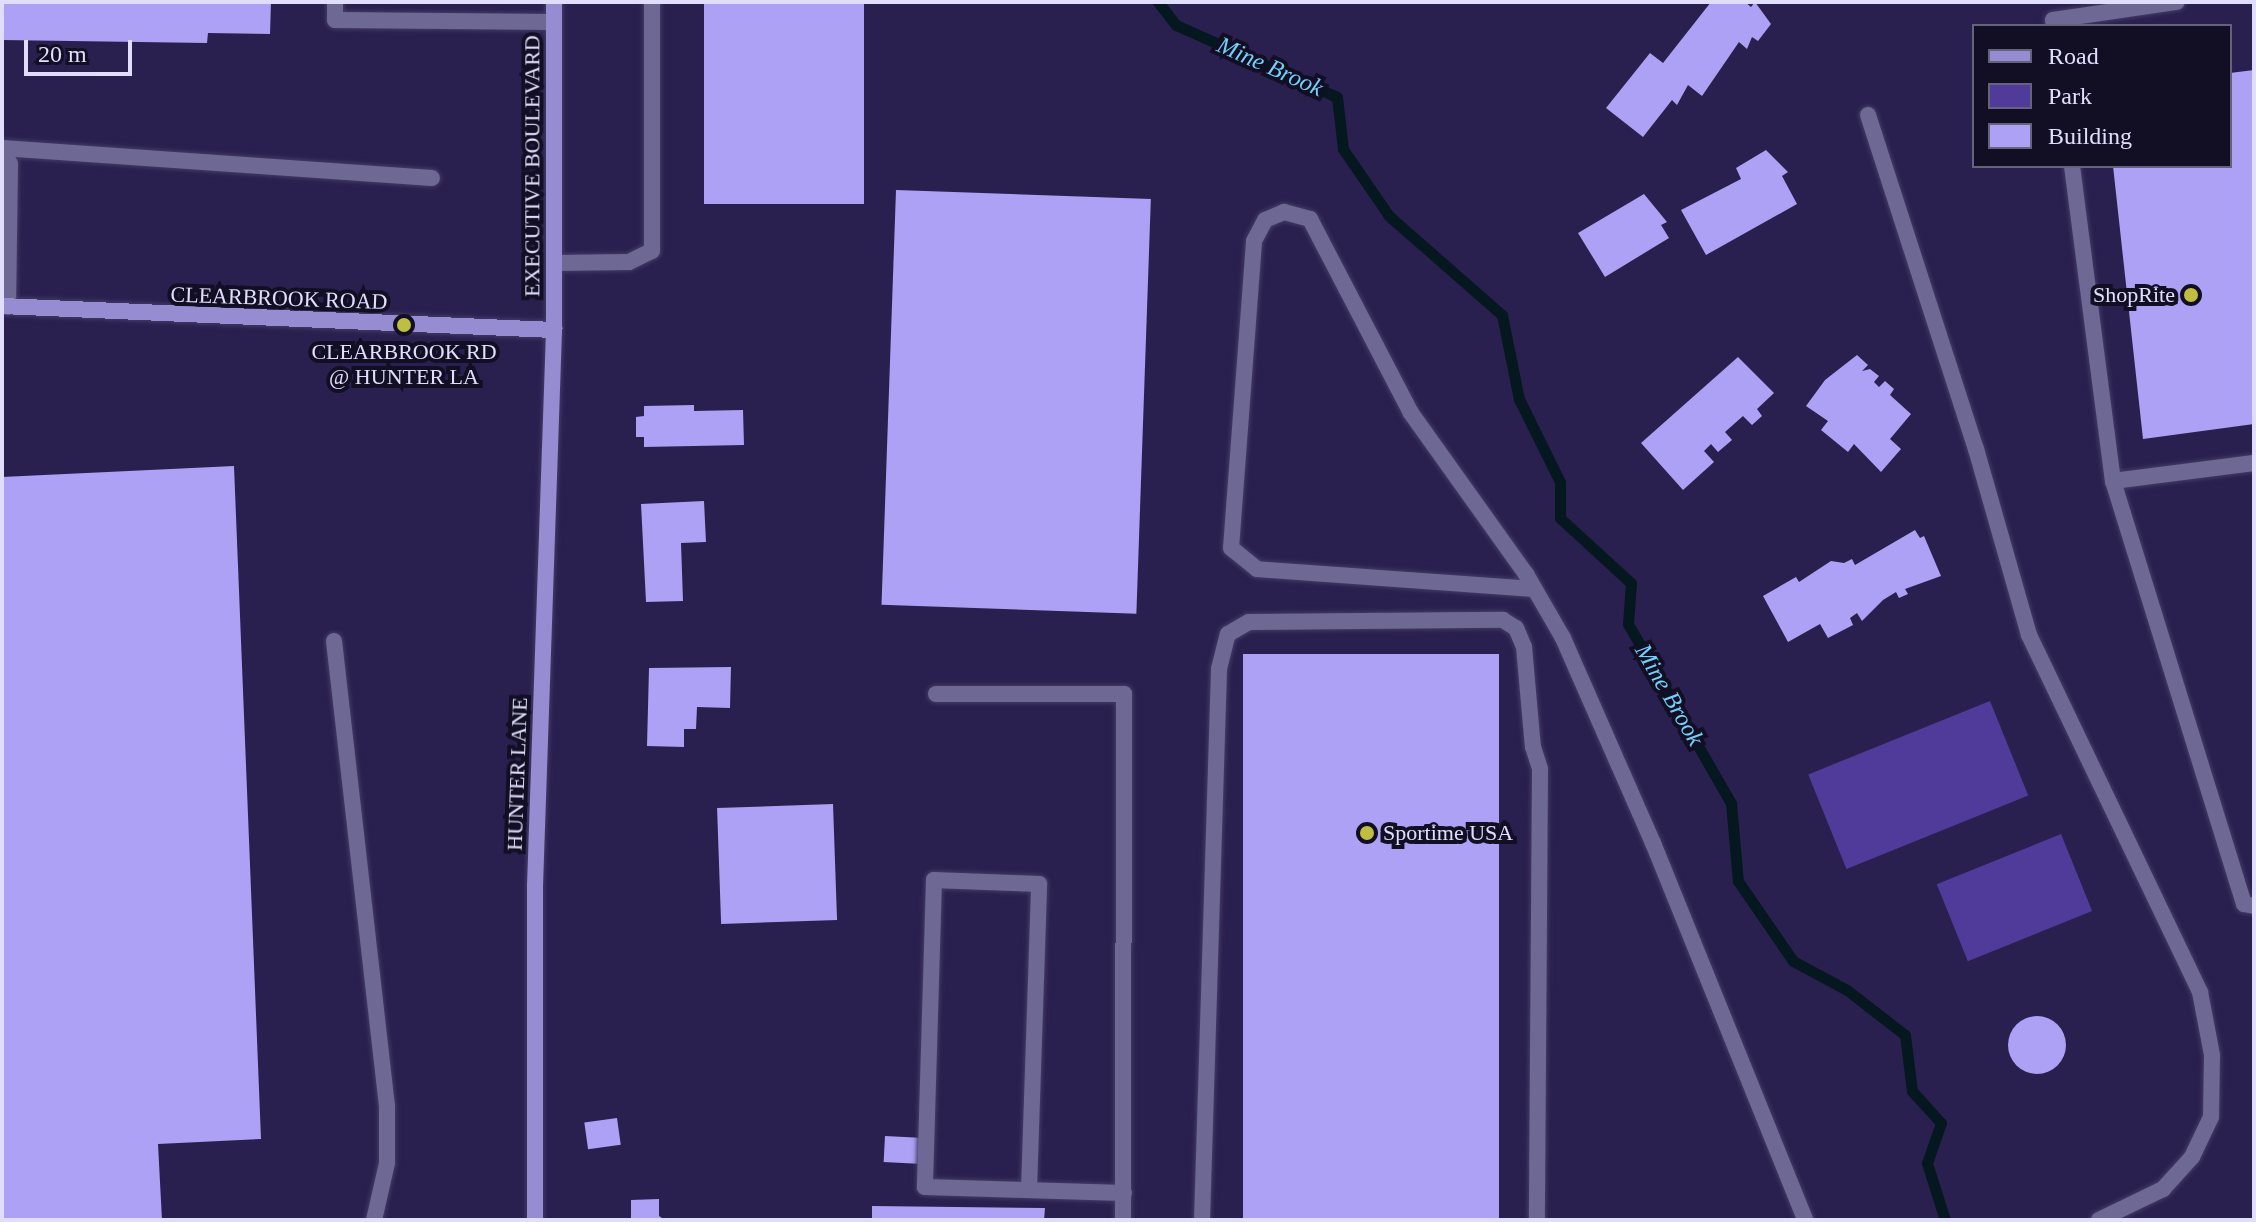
<!DOCTYPE html>
<style>
body{margin:0}
#map{position:relative;width:2256px;height:1222px;overflow:hidden;background:#2a204f;font-family:"Times New Roman",serif}
div>[style]{position:absolute}
.green>*{inset:0;background:#513b9a;transform-origin:0 0}
.stream>*{height:11px;margin:-5.5px;padding:0 5.5px;transform-origin:5.5px;border-radius:5.5px;background:#051820}
.building>*{inset:0;background:#aca1f4;transform-origin:0 0}
.round{border-radius:50%}
.roads{filter:drop-shadow(0 0 2px #443b67) drop-shadow(0 0 2px #443b67)}
.lane>*{height:16px;margin:-8px;padding:0 8px;transform-origin:8px;border-radius:8px;background:#6e6994}
.street>*{height:16px;margin:-8px;padding:0 8px;transform-origin:8px;border-radius:8px;background:#6e6994}
.secondary>*{height:16px;margin:-8px;padding:0 8px;transform-origin:8px;border-radius:8px;background:#958cd1}
.dots>*{width:22px;height:22px;translate:-50% -50%;box-sizing:border-box;border:4px solid #120f24;border-radius:50%}
span{translate:-50% -50%;white-space:nowrap;text-align:center;line-height:1.15;-webkit-text-stroke:8px #120f24;paint-order:stroke}
.street-label{font-size:22px;color:#e1defd}
.poi-label{font-size:22px;color:#e1defd}
.right{translate:-100% -50%;text-align:right}
.left{translate:0 -50%;text-align:left}
.water-label{font-size:24px;color:#72d0fa;font-style:italic}
.frame{position:absolute;inset:0;border:4px solid #e1defd;pointer-events:none}
.legend{position:absolute;left:1972px;top:24px;width:260px;height:144px;box-sizing:border-box;background:#120f24;border:2px solid #65627b;margin:0;padding:10px 14px;list-style:none;font-size:24px;color:#e1defd}
.legend li{display:flex;align-items:center;gap:16px;height:40px}
.legend b{width:40px;border:2px solid #65627b}
.scale{position:absolute;left:24px;top:40px;width:108px;height:36px;box-sizing:border-box;border:4px solid #e1defd;border-top:0;padding-left:10px;font-size:24px;line-height:28px;white-space:nowrap;color:#e1defd;-webkit-text-stroke:6px #120f24;paint-order:stroke}
</style>
<div id="map">
<div class="green">
<div style="left:1990px;top:701px;width:102px;height:196px;rotate:68deg"></div>
<div style="left:2061px;top:834px;width:83px;height:134px;rotate:68deg"></div>
</div>
<div class="stream">
<div style="left:1158px;top:2px;width:29px;rotate:52deg"></div>
<div style="left:1176px;top:25px;width:176px;rotate:24.1deg"></div>
<div style="left:1337px;top:97px;width:52px;rotate:83.4deg"></div>
<div style="left:1343px;top:149px;width:81px;rotate:55.5deg"></div>
<div style="left:1389px;top:216px;width:150px;rotate:41.2deg"></div>
<div style="left:1502px;top:315px;width:86px;rotate:78.6deg"></div>
<div style="left:1519px;top:399px;width:93px;rotate:63.7deg"></div>
<div style="left:1560px;top:482px;width:36px;rotate:90deg"></div>
<div style="left:1560px;top:518px;width:96px;rotate:42.5deg"></div>
<div style="left:1631px;top:583px;width:41px;rotate:94.2deg"></div>
<div style="left:1628px;top:624px;width:207px;rotate:60.1deg"></div>
<div style="left:1731px;top:803px;width:78px;rotate:84.9deg"></div>
<div style="left:1738px;top:881px;width:97px;rotate:55.5deg"></div>
<div style="left:1793px;top:961px;width:61px;rotate:28.2deg"></div>
<div style="left:1847px;top:990px;width:73px;rotate:37.8deg"></div>
<div style="left:1905px;top:1035px;width:56px;rotate:82.9deg"></div>
<div style="left:1912px;top:1091px;width:43px;rotate:47.8deg"></div>
<div style="left:1941px;top:1123px;width:42px;rotate:109.3deg"></div>
<div style="left:1927px;top:1163px;width:60px;rotate:72.5deg"></div>
</div>
<div class="building">
<div style="clip-path:polygon(2px 2px,271px 2px,270px 34px,208px 33px,207px 43px,2px 40px)"></div>
<div style="left:704px;top:2px;width:160px;height:202px"></div>
<div style="clip-path:polygon(1711px 2px,1745px 2px,1751px 7px,1755px 2px,1771px 24px,1758px 41px,1752px 37px,1747px 49px,1739px 42px,1702px 96px,1688px 85px,1677px 105px,1672px 100px,1643px 137px,1606px 108px,1650px 53px,1663px 63px)"></div>
<div style="clip-path:polygon(2254px 70px,2254px 424px,2143px 439px,2113px 166px,2230px 166px,2230px 73px)"></div>
<div style="clip-path:polygon(1766px 150px,1788px 172px,1782px 176px,1797px 204px,1706px 255px,1681px 210px,1741px 179px,1736px 168px)"></div>
<div style="left:896px;top:190px;width:255px;height:415px;rotate:2deg"></div>
<div style="clip-path:polygon(1644px 194px,1667px 222px,1661px 225px,1669px 238px,1605px 277px,1578px 233px)"></div>
<div style="clip-path:polygon(1857px 355px,1868px 365px,1862px 371px,1870px 369px,1879px 376px,1874px 382px,1879px 387px,1885px 381px,1894px 389px,1890px 395px,1911px 414px,1890px 439px,1901px 449px,1881px 472px,1854px 444px,1848px 452px,1821px 430px,1828px 421px,1806px 406px,1825px 380px)"></div>
<div style="clip-path:polygon(1738px 357px,1774px 393px,1757px 409px,1762px 416px,1752px 425px,1743px 416px,1725px 432px,1732px 440px,1718px 452px,1711px 444px,1704px 451px,1714px 462px,1683px 490px,1641px 443px)"></div>
<div style="clip-path:polygon(694px 405px,694px 411px,743px 410px,744px 445px,644px 447px,644px 437px,636px 437px,636px 417px,644px 416px,644px 406px)"></div>
<div style="clip-path:polygon(234px 466px,261px 1139px,158px 1144px,162px 1220px,2px 1220px,2px 477px)"></div>
<div style="clip-path:polygon(704px 501px,706px 542px,681px 543px,683px 601px,646px 602px,641px 504px)"></div>
<div style="clip-path:polygon(1915px 530px,1920px 538px,1924px 536px,1941px 576px,1905px 589px,1908px 594px,1899px 598px,1896px 592px,1883px 600px,1862px 621px,1857px 613px,1850px 618px,1853px 625px,1828px 638px,1820px 624px,1788px 642px,1763px 596px,1796px 577px,1799px 582px,1831px 561px,1844px 563px,1852px 559px,1855px 565px)"></div>
<div style="left:1243px;top:654px;width:256px;height:566px"></div>
<div style="clip-path:polygon(731px 667px,730px 708px,697px 707px,696px 729px,684px 729px,684px 747px,647px 746px,649px 668px)"></div>
<div style="left:833px;top:804px;width:116px;height:116px;rotate:88deg"></div>
<div class="round" style="left:2008px;top:1016px;width:58px;height:58px"></div>
<div style="left:617px;top:1118px;width:27px;height:33px;rotate:82deg"></div>
<div style="left:885px;top:1136px;width:34px;height:26px;rotate:3deg"></div>
<div style="clip-path:polygon(659px 1199px,659px 1216px,665px 1220px,631px 1220px,631px 1200px)"></div>
<div style="clip-path:polygon(872px 1206px,1045px 1208px,1044px 1220px,872px 1220px)"></div>
</div>
<div class="roads">
<div class="lane">
<div style="left:335px;top:2px;width:18px;rotate:90deg"></div>
<div style="left:335px;top:20px;width:219px;rotate:0.5deg"></div>
<div style="left:2054px;top:26px;width:6px;rotate:-99deg"></div>
<div style="left:2053px;top:20px;width:125px;rotate:-8.3deg"></div>
<div style="left:2px;top:148px;width:431px;rotate:4deg"></div>
<div style="left:2px;top:149px;width:17px;rotate:62deg"></div>
<div style="left:10px;top:164px;width:143px;rotate:90.8deg"></div>
<div style="left:2072px;top:166px;width:318px;rotate:82.6deg"></div>
<div style="left:2113px;top:481px;width:443px;rotate:72.8deg"></div>
<div style="left:2244px;top:904px;width:10px;rotate:11deg"></div>
<div style="left:554px;top:263px;width:75px;rotate:-0.8deg"></div>
<div style="left:629px;top:262px;width:25px;rotate:-26deg"></div>
<div style="left:652px;top:251px;width:249px;rotate:-90deg"></div>
<div style="left:2113px;top:481px;width:142px;rotate:-7.3deg"></div>
<div style="left:1534px;top:589px;width:278px;rotate:-175.9deg"></div>
<div style="left:1257px;top:569px;width:33px;rotate:-141deg"></div>
<div style="left:1231px;top:548px;width:308px;rotate:-85.7deg"></div>
<div style="left:1254px;top:241px;width:24px;rotate:-62deg"></div>
<div style="left:1265px;top:220px;width:21px;rotate:-23deg"></div>
<div style="left:1284px;top:212px;width:27px;rotate:15deg"></div>
<div style="left:1310px;top:219px;width:219px;rotate:62.5deg"></div>
<div style="left:1411px;top:413px;width:198px;rotate:54.5deg"></div>
<div style="left:1526px;top:574px;width:74px;rotate:60deg"></div>
<div style="left:1563px;top:638px;width:224px;rotate:66.3deg"></div>
<div style="left:1653px;top:843px;width:406px;rotate:68deg"></div>
<div style="left:334px;top:641px;width:468px;rotate:83.5deg"></div>
<div style="left:387px;top:1106px;width:57px;rotate:90deg"></div>
<div style="left:387px;top:1163px;width:58px;rotate:102.8deg"></div>
<div style="left:936px;top:694px;width:188px"></div>
<div style="left:1124px;top:694px;width:526px;rotate:90.11deg"></div>
<div style="left:1029px;top:1190px;width:306px;rotate:-88.1deg"></div>
<div style="left:1039px;top:884px;width:105px;rotate:-177.8deg"></div>
<div style="left:934px;top:880px;width:307px;rotate:91.7deg"></div>
<div style="left:925px;top:1187px;width:199px;rotate:1.7deg"></div>
<div style="left:1202px;top:1220px;width:551px;rotate:-88.23deg"></div>
<div style="left:1219px;top:669px;width:36px;rotate:-76deg"></div>
<div style="left:1228px;top:634px;width:24px;rotate:-30deg"></div>
<div style="left:1249px;top:622px;width:254px;rotate:-0.5deg"></div>
<div style="left:1503px;top:620px;width:15px;rotate:32deg"></div>
<div style="left:1516px;top:628px;width:21px;rotate:67deg"></div>
<div style="left:1524px;top:647px;width:100px;rotate:84.9deg"></div>
<div style="left:1533px;top:747px;width:23px;rotate:72deg"></div>
<div style="left:1540px;top:769px;width:451px;rotate:90.4deg"></div>
</div>
<div class="street">
<div style="left:1868px;top:115px;width:351px;rotate:72.1deg"></div>
<div style="left:1976px;top:449px;width:193px;rotate:74.1deg"></div>
<div style="left:2029px;top:635px;width:396px;rotate:64.4deg"></div>
<div style="left:2200px;top:992px;width:64px;rotate:79.2deg"></div>
<div style="left:2212px;top:1055px;width:62px;rotate:90.9deg"></div>
<div style="left:2211px;top:1117px;width:44px;rotate:115.4deg"></div>
<div style="left:2192px;top:1157px;width:43px;rotate:132.2deg"></div>
<div style="left:2163px;top:1189px;width:71px;rotate:154.2deg"></div>
</div>
<div class="secondary">
<div style="left:2px;top:306px;width:553px;rotate:2.49deg"></div>
<div style="left:535px;top:1220px;width:334px;rotate:-90deg"></div>
<div style="left:535px;top:886px;width:556px;rotate:-88.04deg"></div>
<div style="left:554px;top:330px;width:328px;rotate:-90deg"></div>
</div>
</div>
<div class="dots">
<div style="left:2191px;top:295px;background:#bfbe42"></div>
<div style="left:404px;top:325px;background:#bfbe42"></div>
<div style="left:1367px;top:833px;background:#bfbe42"></div>
</div>
<div class="street-label">
<span style="left:532px;top:166px;rotate:-90deg">EXECUTIVE BOULEVARD</span>
<span style="left:279px;top:298px;rotate:2deg">CLEARBROOK ROAD</span>
<span style="left:517px;top:774px;rotate:-88deg">HUNTER LANE</span>
</div>
<div class="poi-label">
<span class="right" style="left:2175px;top:295px">ShopRite</span>
<span style="left:404px;top:364px">CLEARBROOK RD<br>@ HUNTER LA</span>
<span class="left" style="left:1383px;top:833px">Sportime USA</span>
</div>
<div class="water-label">
<span style="left:1270px;top:67px;rotate:24deg">Mine Brook</span>
<span style="left:1669px;top:695px;rotate:60deg">Mine Brook</span>
</div>
<div class="frame"></div>
<ul class="legend">
<li><b style="height:10px;background:#958cd1"></b>Road</li>
<li><b style="height:22px;background:#513b9a"></b>Park</li>
<li><b style="height:22px;background:#aca1f4"></b>Building</li>
</ul>
<div class="scale">20 m</div>
</div>
